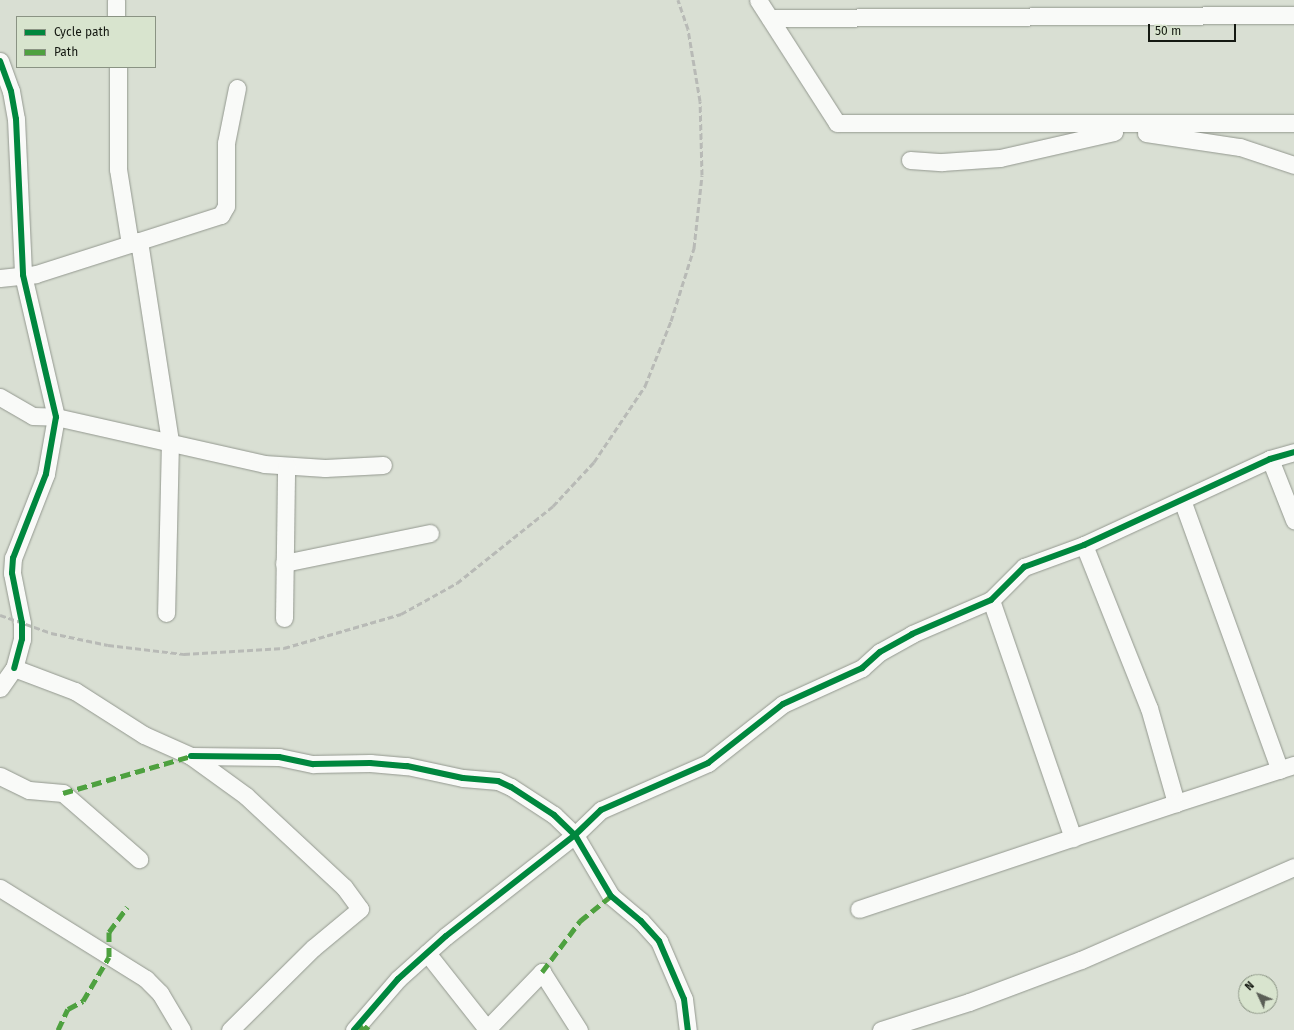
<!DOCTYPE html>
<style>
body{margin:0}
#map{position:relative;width:1294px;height:1030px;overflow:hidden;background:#d9dfd3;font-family:"Fira Sans",sans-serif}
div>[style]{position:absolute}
.roads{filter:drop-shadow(0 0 1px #93988f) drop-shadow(0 0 1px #93988f)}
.minor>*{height:17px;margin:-8.5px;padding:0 8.5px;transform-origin:8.5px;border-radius:8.5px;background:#f9faf8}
.rail>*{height:3px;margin-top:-1.5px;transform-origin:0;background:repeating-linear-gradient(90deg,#b8bab6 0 6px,transparent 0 9px)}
.quiet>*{height:5px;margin-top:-2.5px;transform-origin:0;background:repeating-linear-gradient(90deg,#4ea13f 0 10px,transparent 0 15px)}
.cycleway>*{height:6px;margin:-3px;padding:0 3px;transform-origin:3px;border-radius:3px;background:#00873e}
span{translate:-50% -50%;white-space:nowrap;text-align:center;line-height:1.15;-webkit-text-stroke:3.5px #d8e4ce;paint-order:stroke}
.legend{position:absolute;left:16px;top:16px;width:140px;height:52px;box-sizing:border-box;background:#d8e4ce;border:1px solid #8a9383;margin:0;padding:5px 7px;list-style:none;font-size:12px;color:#151912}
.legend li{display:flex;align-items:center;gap:8px;height:20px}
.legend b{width:20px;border:1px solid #8a9383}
.north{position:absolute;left:1238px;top:974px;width:40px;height:40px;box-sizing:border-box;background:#d8e4ce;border:1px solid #8a9383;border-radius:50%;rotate:314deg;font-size:11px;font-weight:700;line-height:16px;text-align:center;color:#151912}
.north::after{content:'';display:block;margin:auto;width:14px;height:18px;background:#5a5e56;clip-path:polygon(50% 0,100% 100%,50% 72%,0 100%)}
.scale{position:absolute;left:1148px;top:24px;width:88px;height:18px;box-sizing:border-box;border:2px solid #151912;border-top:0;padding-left:5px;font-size:12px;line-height:14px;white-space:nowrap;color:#151912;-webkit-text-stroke:3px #d8e4ce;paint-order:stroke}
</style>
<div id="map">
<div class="roads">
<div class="minor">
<div style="left:116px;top:0;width:17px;rotate:90deg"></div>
<div style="left:758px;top:0;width:146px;rotate:57.3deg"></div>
<div style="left:837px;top:123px;width:457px"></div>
<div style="left:770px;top:18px;width:524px;rotate:-0.33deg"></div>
<div style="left:0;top:61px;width:32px;rotate:70deg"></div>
<div style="left:11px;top:91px;width:28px;rotate:80deg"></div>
<div style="left:16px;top:119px;width:156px;rotate:87.4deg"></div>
<div style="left:23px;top:275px;width:146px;rotate:76.9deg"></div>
<div style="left:56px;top:417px;width:58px;rotate:100deg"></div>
<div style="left:46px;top:474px;width:90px;rotate:111.4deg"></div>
<div style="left:13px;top:558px;width:15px;rotate:94deg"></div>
<div style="left:12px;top:573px;width:51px;rotate:78.7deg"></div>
<div style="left:22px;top:623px;width:16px;rotate:90deg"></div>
<div style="left:22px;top:639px;width:30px;rotate:105deg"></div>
<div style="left:118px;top:67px;width:102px;rotate:90deg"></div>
<div style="left:118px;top:169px;width:76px;rotate:80.9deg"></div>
<div style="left:1146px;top:133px;width:95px;rotate:8.5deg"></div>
<div style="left:1240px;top:147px;width:57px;rotate:18.4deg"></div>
<div style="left:910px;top:160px;width:32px;rotate:4deg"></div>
<div style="left:942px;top:162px;width:58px;rotate:-3.9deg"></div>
<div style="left:1000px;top:158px;width:117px;rotate:-12.8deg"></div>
<div style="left:139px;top:241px;width:202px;rotate:81.2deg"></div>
<div style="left:170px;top:441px;width:172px;rotate:91.3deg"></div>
<div style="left:0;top:278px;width:36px;rotate:-6deg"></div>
<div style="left:36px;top:274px;width:194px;rotate:-17.7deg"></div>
<div style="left:221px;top:215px;width:10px;rotate:-61deg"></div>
<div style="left:226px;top:206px;width:63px;rotate:-90deg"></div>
<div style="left:226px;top:143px;width:56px;rotate:-78.7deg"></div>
<div style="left:0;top:397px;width:38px;rotate:30deg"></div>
<div style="left:33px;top:416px;width:23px;rotate:2deg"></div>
<div style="left:56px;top:417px;width:213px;rotate:12.7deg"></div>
<div style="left:264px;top:464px;width:61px;rotate:3.8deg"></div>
<div style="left:325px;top:468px;width:58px;rotate:-3deg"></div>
<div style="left:1270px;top:459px;width:66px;rotate:68.5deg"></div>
<div style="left:1182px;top:500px;width:287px;rotate:70.1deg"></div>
<div style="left:1084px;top:545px;width:175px;rotate:68.3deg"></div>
<div style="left:1149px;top:708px;width:99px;rotate:74.1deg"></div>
<div style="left:1176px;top:803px;width:124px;rotate:-17.9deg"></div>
<div style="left:284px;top:563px;width:149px;rotate:-11.6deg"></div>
<div style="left:991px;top:600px;width:252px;rotate:71deg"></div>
<div style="left:284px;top:618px;width:152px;rotate:-89.2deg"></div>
<div style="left:0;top:688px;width:24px;rotate:-55deg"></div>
<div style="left:14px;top:668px;width:65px;rotate:20.7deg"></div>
<div style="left:75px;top:691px;width:82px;rotate:32.5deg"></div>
<div style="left:144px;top:735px;width:51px;rotate:24.1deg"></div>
<div style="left:191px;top:756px;width:68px;rotate:36deg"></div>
<div style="left:246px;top:796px;width:134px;rotate:42.9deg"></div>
<div style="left:344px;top:887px;width:27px;rotate:54deg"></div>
<div style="left:360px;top:909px;width:61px;rotate:140.3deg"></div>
<div style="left:313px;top:948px;width:117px;rotate:135.3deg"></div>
<div style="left:191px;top:756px;width:88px;rotate:0.7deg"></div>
<div style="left:279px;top:757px;width:35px;rotate:12deg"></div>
<div style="left:313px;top:764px;width:57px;rotate:-1deg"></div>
<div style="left:370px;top:763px;width:37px;rotate:5deg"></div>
<div style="left:407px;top:766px;width:57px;rotate:12.1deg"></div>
<div style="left:463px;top:778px;width:35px;rotate:5deg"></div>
<div style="left:498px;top:781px;width:14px;rotate:25deg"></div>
<div style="left:511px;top:787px;width:51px;rotate:33.1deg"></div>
<div style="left:554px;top:815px;width:29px;rotate:44deg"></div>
<div style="left:575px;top:835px;width:71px;rotate:59.5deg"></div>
<div style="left:611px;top:896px;width:39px;rotate:40deg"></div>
<div style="left:641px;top:921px;width:27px;rotate:48deg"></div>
<div style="left:659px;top:941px;width:63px;rotate:66.7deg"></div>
<div style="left:684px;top:999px;width:31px;rotate:83deg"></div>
<div style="left:0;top:776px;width:32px;rotate:26deg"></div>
<div style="left:29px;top:790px;width:34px;rotate:5deg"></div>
<div style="left:63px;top:793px;width:101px;rotate:41deg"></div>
<div style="left:0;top:888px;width:172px;rotate:31.9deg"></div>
<div style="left:146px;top:979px;width:20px;rotate:45deg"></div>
<div style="left:160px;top:993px;width:43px;rotate:59.3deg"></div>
<div style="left:859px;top:909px;width:334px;rotate:-18.5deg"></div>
<div style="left:427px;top:953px;width:97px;rotate:51.7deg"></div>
<div style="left:354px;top:1030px;width:67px;rotate:-49.2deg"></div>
<div style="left:398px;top:979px;width:64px;rotate:-41.9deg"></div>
<div style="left:446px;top:936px;width:164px;rotate:-38.1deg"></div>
<div style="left:575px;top:835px;width:36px;rotate:-44deg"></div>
<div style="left:601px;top:810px;width:117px;rotate:-23.7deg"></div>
<div style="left:708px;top:763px;width:95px;rotate:-38.2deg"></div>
<div style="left:783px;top:704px;width:87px;rotate:-24.5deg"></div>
<div style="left:862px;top:668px;width:24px;rotate:-42deg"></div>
<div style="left:880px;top:652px;width:37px;rotate:-29deg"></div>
<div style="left:912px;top:634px;width:86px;rotate:-23.3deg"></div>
<div style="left:991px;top:600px;width:47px;rotate:-45deg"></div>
<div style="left:1024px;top:567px;width:64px;rotate:-20.1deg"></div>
<div style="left:1084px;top:545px;width:205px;rotate:-24.8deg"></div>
<div style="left:1270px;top:459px;width:25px;rotate:-16deg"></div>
<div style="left:486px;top:1030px;width:81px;rotate:-46deg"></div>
<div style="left:542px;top:972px;width:69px;rotate:57.5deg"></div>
<div style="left:881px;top:1030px;width:92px;rotate:-17.7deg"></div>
<div style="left:969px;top:1002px;width:120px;rotate:-20.6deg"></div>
<div style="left:1081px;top:960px;width:232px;rotate:-23.6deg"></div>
</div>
</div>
<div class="rail">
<div style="left:0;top:615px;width:54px;rotate:19.4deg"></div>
<div style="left:51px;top:633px;width:58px;rotate:11.9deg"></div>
<div style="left:108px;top:645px;width:77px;rotate:6.8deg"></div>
<div style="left:184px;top:654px;width:100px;rotate:-3.4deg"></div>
<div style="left:284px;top:648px;width:122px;rotate:-16.2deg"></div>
<div style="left:401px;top:614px;width:64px;rotate:-29deg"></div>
<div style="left:457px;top:583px;width:123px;rotate:-38.7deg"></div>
<div style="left:553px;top:506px;width:60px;rotate:-47deg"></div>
<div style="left:594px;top:462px;width:92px;rotate:-56.1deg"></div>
<div style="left:645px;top:386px;width:70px;rotate:-68.2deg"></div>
<div style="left:671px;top:321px;width:77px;rotate:-72.5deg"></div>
<div style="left:694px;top:248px;width:73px;rotate:-83.7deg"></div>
<div style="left:702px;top:175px;width:74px;rotate:-91.5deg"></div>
<div style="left:700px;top:101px;width:73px;rotate:-99.5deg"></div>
<div style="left:688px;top:29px;width:31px;rotate:-109deg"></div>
</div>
<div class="quiet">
<div style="left:63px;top:793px;width:133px;rotate:-16.1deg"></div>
<div style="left:542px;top:972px;width:64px;rotate:-53.3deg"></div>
<div style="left:580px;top:921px;width:40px;rotate:-39deg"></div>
<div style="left:58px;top:1030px;width:23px;rotate:-65deg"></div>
<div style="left:68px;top:1009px;width:17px;rotate:-28deg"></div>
<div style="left:83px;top:1001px;width:51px;rotate:-59.4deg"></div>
<div style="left:109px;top:957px;width:25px;rotate:-90deg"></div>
<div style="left:109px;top:932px;width:31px;rotate:-54deg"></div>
<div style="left:359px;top:1030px;width:6px;rotate:-39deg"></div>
<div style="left:364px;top:1026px;width:6px;rotate:39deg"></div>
</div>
<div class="cycleway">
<div style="left:0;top:61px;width:32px;rotate:70deg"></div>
<div style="left:11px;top:91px;width:28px;rotate:80deg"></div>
<div style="left:16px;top:119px;width:156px;rotate:87.4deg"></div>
<div style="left:23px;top:275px;width:146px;rotate:76.9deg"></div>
<div style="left:56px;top:417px;width:58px;rotate:100deg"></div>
<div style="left:46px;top:474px;width:90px;rotate:111.4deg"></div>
<div style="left:13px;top:558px;width:15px;rotate:94deg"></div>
<div style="left:12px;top:573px;width:51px;rotate:78.7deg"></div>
<div style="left:22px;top:623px;width:16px;rotate:90deg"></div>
<div style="left:22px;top:639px;width:30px;rotate:105deg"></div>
<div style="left:191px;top:756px;width:88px;rotate:0.7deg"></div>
<div style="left:279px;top:757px;width:35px;rotate:12deg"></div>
<div style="left:313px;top:764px;width:57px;rotate:-1deg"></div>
<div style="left:370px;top:763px;width:37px;rotate:5deg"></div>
<div style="left:407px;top:766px;width:57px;rotate:12.1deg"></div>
<div style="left:463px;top:778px;width:35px;rotate:5deg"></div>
<div style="left:498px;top:781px;width:14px;rotate:25deg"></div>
<div style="left:511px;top:787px;width:51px;rotate:33.1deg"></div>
<div style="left:554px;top:815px;width:29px;rotate:44deg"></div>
<div style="left:575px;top:835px;width:71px;rotate:59.5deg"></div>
<div style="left:611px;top:896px;width:39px;rotate:40deg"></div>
<div style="left:641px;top:921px;width:27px;rotate:48deg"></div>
<div style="left:659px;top:941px;width:63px;rotate:66.7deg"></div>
<div style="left:684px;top:999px;width:31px;rotate:83deg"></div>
<div style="left:354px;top:1030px;width:67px;rotate:-49.2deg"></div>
<div style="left:398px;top:979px;width:64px;rotate:-41.9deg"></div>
<div style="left:446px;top:936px;width:164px;rotate:-38.1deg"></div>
<div style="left:575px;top:835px;width:36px;rotate:-44deg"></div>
<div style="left:601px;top:810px;width:117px;rotate:-23.7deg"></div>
<div style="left:708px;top:763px;width:95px;rotate:-38.2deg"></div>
<div style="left:783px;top:704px;width:87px;rotate:-24.5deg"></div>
<div style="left:862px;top:668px;width:24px;rotate:-42deg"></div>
<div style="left:880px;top:652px;width:37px;rotate:-29deg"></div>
<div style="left:912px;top:634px;width:86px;rotate:-23.3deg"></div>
<div style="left:991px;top:600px;width:47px;rotate:-45deg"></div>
<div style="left:1024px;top:567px;width:64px;rotate:-20.1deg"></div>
<div style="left:1084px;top:545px;width:205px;rotate:-24.8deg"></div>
<div style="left:1270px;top:459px;width:25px;rotate:-16deg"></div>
</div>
<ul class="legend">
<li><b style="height:5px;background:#00873e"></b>Cycle path</li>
<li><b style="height:5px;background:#4ea13f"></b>Path</li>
</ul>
<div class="north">N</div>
<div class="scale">50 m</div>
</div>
